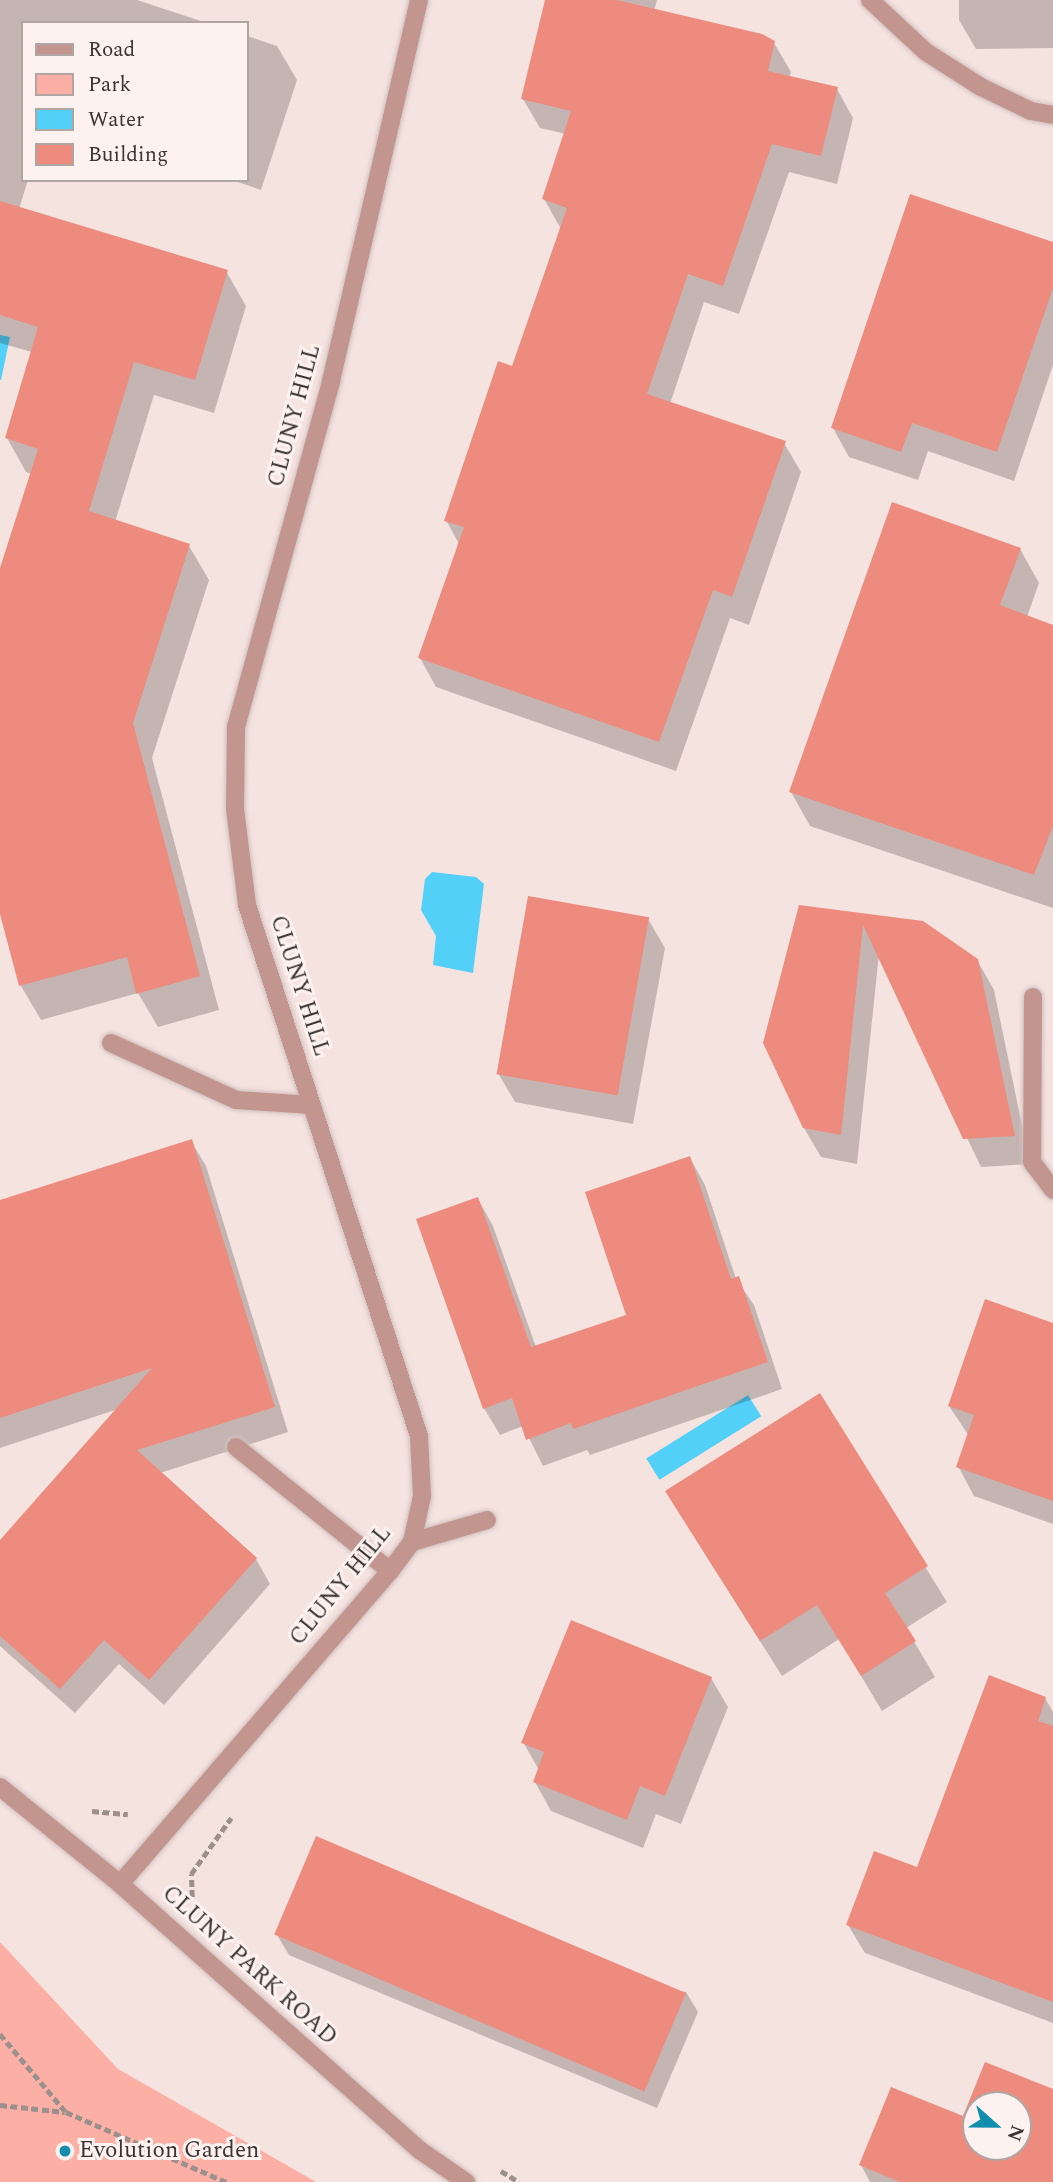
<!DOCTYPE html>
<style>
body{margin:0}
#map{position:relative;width:1053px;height:2182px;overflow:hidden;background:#f5e3e0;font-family:Spectral,serif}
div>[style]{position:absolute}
.green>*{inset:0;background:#fbafa5}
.water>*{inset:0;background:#53d0f7;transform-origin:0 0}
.shadow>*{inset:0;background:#0003}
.building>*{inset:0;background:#ed8b7f;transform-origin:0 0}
.path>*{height:4.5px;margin-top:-2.25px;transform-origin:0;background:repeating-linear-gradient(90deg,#9c908d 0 7px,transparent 0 10.5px)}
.roads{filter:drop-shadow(0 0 2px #d0c0bd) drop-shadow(0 0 2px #d0c0bd)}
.service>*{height:18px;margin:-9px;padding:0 9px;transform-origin:9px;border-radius:9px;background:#c2958f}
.minor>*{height:18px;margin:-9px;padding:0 9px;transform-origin:9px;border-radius:9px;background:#c2958f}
.dots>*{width:19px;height:19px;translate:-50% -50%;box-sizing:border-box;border:4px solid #fdf2f0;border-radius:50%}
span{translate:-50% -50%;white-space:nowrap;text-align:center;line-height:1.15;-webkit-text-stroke:6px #fdf2f0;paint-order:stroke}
.street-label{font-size:23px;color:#3a3433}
.poi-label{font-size:23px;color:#3a3433}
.left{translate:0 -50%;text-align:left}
.legend{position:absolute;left:21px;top:21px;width:228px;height:161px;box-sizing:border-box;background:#fdf2f0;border:2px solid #afa6a4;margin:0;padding:9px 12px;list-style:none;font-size:21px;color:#3a3433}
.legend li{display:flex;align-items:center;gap:14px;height:35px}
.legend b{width:35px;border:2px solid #afa6a4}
.north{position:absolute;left:962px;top:2091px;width:70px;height:70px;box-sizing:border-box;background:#fdf2f0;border:2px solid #afa6a4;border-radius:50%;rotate:111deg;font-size:19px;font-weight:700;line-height:28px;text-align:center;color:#3a3433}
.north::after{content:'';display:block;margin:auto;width:24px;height:32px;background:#118eae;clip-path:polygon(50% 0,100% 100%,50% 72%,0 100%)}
</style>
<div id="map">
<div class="green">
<div style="clip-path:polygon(0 1942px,118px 2069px,316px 2182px,0 2182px)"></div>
</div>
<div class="water">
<div style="clip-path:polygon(0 335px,10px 337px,1px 380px,0 380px)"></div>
<div style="clip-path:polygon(432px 872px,476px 877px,484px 884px,473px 973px,433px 965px,436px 936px,421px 910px,425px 879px)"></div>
<div style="left:748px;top:1395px;width:25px;height:120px;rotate:58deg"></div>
</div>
<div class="shadow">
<div style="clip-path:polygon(0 0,137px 0,207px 23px,23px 23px,23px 180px,28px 180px,19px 209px,226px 271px,246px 306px,214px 413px,154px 395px,115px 522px,189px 546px,209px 580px,152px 758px,219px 1010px,158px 1027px,138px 993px,41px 1020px,21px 986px,0 907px,0 573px,32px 474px,26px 472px,7px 438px,32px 352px,0 343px)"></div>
<div style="clip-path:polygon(547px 0,657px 0,654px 11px,774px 43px,791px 72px,789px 78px,837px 89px,853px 118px,837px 184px,789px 172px,739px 314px,704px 302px,670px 404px,784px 443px,801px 472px,749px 625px,730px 618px,676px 771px,436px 687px,420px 658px,459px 544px,446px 520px,513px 368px,561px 229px,544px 199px,566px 134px,540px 128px,523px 99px)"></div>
<div style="clip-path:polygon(959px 0,1053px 0,1053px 48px,976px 49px,959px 20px)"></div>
<div style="clip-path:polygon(247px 36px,277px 46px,297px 80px,261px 190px,232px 180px,247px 180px)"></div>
<div style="clip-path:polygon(1053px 244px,1053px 365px,1014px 481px,928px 451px,918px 480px,849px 457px,833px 428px)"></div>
<div style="clip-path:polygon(1020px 549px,1039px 583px,1027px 617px,1053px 627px,1053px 908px,810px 826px,791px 792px)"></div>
<div style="clip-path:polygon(800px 907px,923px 923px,977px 960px,994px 990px,1030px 1164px,981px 1167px,879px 954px,857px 1164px,821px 1157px,804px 1128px)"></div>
<div style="clip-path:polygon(648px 919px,665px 948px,633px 1124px,515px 1102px,498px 1073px)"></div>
<div style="clip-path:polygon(191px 1141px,206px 1166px,288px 1432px,160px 1473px,256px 1559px,270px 1584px,164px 1705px,119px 1664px,75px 1713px,0 1646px,0 1543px,118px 1409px,0 1448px,0 1202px)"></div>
<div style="clip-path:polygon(690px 1158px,705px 1185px,736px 1279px,754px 1305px,782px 1389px,590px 1455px,587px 1450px,543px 1466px,523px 1426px,500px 1435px,484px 1408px,478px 1199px,493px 1226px,536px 1347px,628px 1316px)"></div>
<div style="clip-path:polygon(1053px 1324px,1053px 1524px,974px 1496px,958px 1466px,969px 1436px,949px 1406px)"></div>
<div style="clip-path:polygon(819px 1396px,947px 1602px,906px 1628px,935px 1677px,882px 1711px,839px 1639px,782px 1676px,688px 1527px)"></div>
<div style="clip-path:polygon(711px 1678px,728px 1707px,681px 1824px,656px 1814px,643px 1848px,551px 1811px,535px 1782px,539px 1770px,523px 1742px)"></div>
<div style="clip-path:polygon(1045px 1698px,1053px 1712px,1053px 2023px,865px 1953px,848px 1925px,918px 1869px)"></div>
<div style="clip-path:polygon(277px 1935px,686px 1992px,698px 2012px,657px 2108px,289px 1955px)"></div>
<div style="clip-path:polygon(evenodd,986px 2064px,1053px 2091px,1053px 2182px,870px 2182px,861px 2165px,964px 2119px,986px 2064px,976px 2105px,1018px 2105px,1018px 2147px,976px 2147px,976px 2105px)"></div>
</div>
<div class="building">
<div style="clip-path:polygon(545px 0,617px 0,762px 34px,775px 41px,768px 71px,838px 87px,821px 156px,772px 144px,723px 286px,688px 274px,647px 394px,786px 441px,732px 597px,713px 590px,659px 742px,418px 658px,464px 527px,444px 521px,498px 361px,512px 366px,567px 208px,542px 199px,571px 111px,521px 99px)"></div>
<div style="clip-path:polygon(910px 194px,1053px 242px,1053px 288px,997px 452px,912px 423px,901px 452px,831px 428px)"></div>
<div style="clip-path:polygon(0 201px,228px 270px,195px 380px,134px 362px,89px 511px,190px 544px,133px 723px,200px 976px,136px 994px,127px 957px,19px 986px,0 914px,0 568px,38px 449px,5px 438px,38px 327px,0 315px)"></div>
<div style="clip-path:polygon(892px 502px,1021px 548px,1000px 605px,1053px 625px,1053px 826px,1034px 875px,789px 792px)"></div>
<div style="left:528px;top:896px;width:123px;height:181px;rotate:10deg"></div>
<div style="clip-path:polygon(799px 905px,923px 921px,978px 959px,1015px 1136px,963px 1139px,863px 925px,841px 1135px,803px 1128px,763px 1043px)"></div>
<div style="clip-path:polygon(192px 1139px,275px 1407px,137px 1450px,257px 1558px,149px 1680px,104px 1640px,60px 1689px,0 1636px,0 1540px,152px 1368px,0 1418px,0 1200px)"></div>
<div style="clip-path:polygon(690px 1156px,731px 1279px,739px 1276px,768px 1362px,573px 1429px,571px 1423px,526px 1440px,512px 1398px,483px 1409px,416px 1219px,478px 1197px,531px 1347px,626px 1315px,585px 1192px)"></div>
<div style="clip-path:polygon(985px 1299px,1053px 1323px,1053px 1501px,956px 1467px,974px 1415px,948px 1406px)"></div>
<div style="clip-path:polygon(820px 1393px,928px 1566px,885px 1593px,916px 1641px,861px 1676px,817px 1605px,760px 1641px,665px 1491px)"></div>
<div style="clip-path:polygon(571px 1620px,712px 1677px,665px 1796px,640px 1786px,627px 1820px,533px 1782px,544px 1752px,521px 1743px)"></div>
<div style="clip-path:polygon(989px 1675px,1046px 1697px,1038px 1721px,1053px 1726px,1053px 2002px,846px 1925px,874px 1851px,917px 1867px)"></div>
<div style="left:316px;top:1836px;width:402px;height:107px;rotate:23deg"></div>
<div style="clip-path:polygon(evenodd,985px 2062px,1053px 2089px,1053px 2182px,900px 2182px,859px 2165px,891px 2087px,963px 2116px,985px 2062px,976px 2105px,1018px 2105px,1018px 2147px,976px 2147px,976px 2105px)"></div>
</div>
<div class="path">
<div style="left:92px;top:1811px;width:36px;rotate:5deg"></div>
<div style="left:192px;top:1897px;width:23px;rotate:-92deg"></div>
<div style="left:191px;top:1874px;width:69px;rotate:-54.5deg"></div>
<div style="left:0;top:2034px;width:102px;rotate:49.8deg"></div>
<div style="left:66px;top:2112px;width:175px;rotate:23.6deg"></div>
<div style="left:0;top:2105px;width:65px;rotate:6.1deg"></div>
<div style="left:501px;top:2171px;width:21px;rotate:31deg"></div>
</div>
<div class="roads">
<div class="service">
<div style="left:1033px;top:997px;width:165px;rotate:90.3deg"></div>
<div style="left:1032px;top:1162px;width:35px;rotate:53deg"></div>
<div style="left:111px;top:1043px;width:137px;rotate:24.5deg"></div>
<div style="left:236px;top:1100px;width:76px;rotate:3.8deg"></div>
<div style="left:236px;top:1447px;width:198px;rotate:38.8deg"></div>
<div style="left:412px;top:1542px;width:78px;rotate:-16.3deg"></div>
</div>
<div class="minor">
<div style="left:870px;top:0;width:76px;rotate:42.9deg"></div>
<div style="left:926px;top:52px;width:65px;rotate:32.5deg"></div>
<div style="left:981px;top:87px;width:55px;rotate:25.6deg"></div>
<div style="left:1031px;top:111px;width:22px;rotate:10deg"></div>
<div style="left:0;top:1787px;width:154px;rotate:38.9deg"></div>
<div style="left:120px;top:1884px;width:402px;rotate:41.6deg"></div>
<div style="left:421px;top:2151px;width:55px;rotate:34.6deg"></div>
<div style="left:120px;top:1884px;width:413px;rotate:-49.2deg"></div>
<div style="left:390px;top:1571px;width:36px;rotate:-53deg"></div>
<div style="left:412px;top:1542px;width:47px;rotate:-77.7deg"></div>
<div style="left:422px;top:1496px;width:60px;rotate:-92.9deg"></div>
<div style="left:419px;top:1436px;width:558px;rotate:-107.95deg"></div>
<div style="left:247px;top:905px;width:97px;rotate:-97.1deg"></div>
<div style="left:235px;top:809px;width:82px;rotate:-89.3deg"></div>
<div style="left:236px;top:727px;width:359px;rotate:-74.6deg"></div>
<div style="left:331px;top:381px;width:391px;rotate:-77deg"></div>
</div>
</div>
<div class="dots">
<div style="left:65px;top:2151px;background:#118eae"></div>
</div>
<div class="street-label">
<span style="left:295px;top:416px;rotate:-75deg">CLUNY HILL</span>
<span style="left:299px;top:986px;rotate:72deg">CLUNY HILL</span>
<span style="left:341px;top:1586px;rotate:-51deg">CLUNY HILL</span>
<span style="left:249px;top:1966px;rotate:42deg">CLUNY PARK ROAD</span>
</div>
<div class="poi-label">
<span class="left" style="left:79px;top:2151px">Evolution Garden</span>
</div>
<ul class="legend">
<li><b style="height:9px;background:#c2958f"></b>Road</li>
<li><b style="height:19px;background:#fbafa5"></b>Park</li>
<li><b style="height:19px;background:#53d0f7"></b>Water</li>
<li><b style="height:19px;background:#ed8b7f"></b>Building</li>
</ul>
<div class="north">N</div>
</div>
